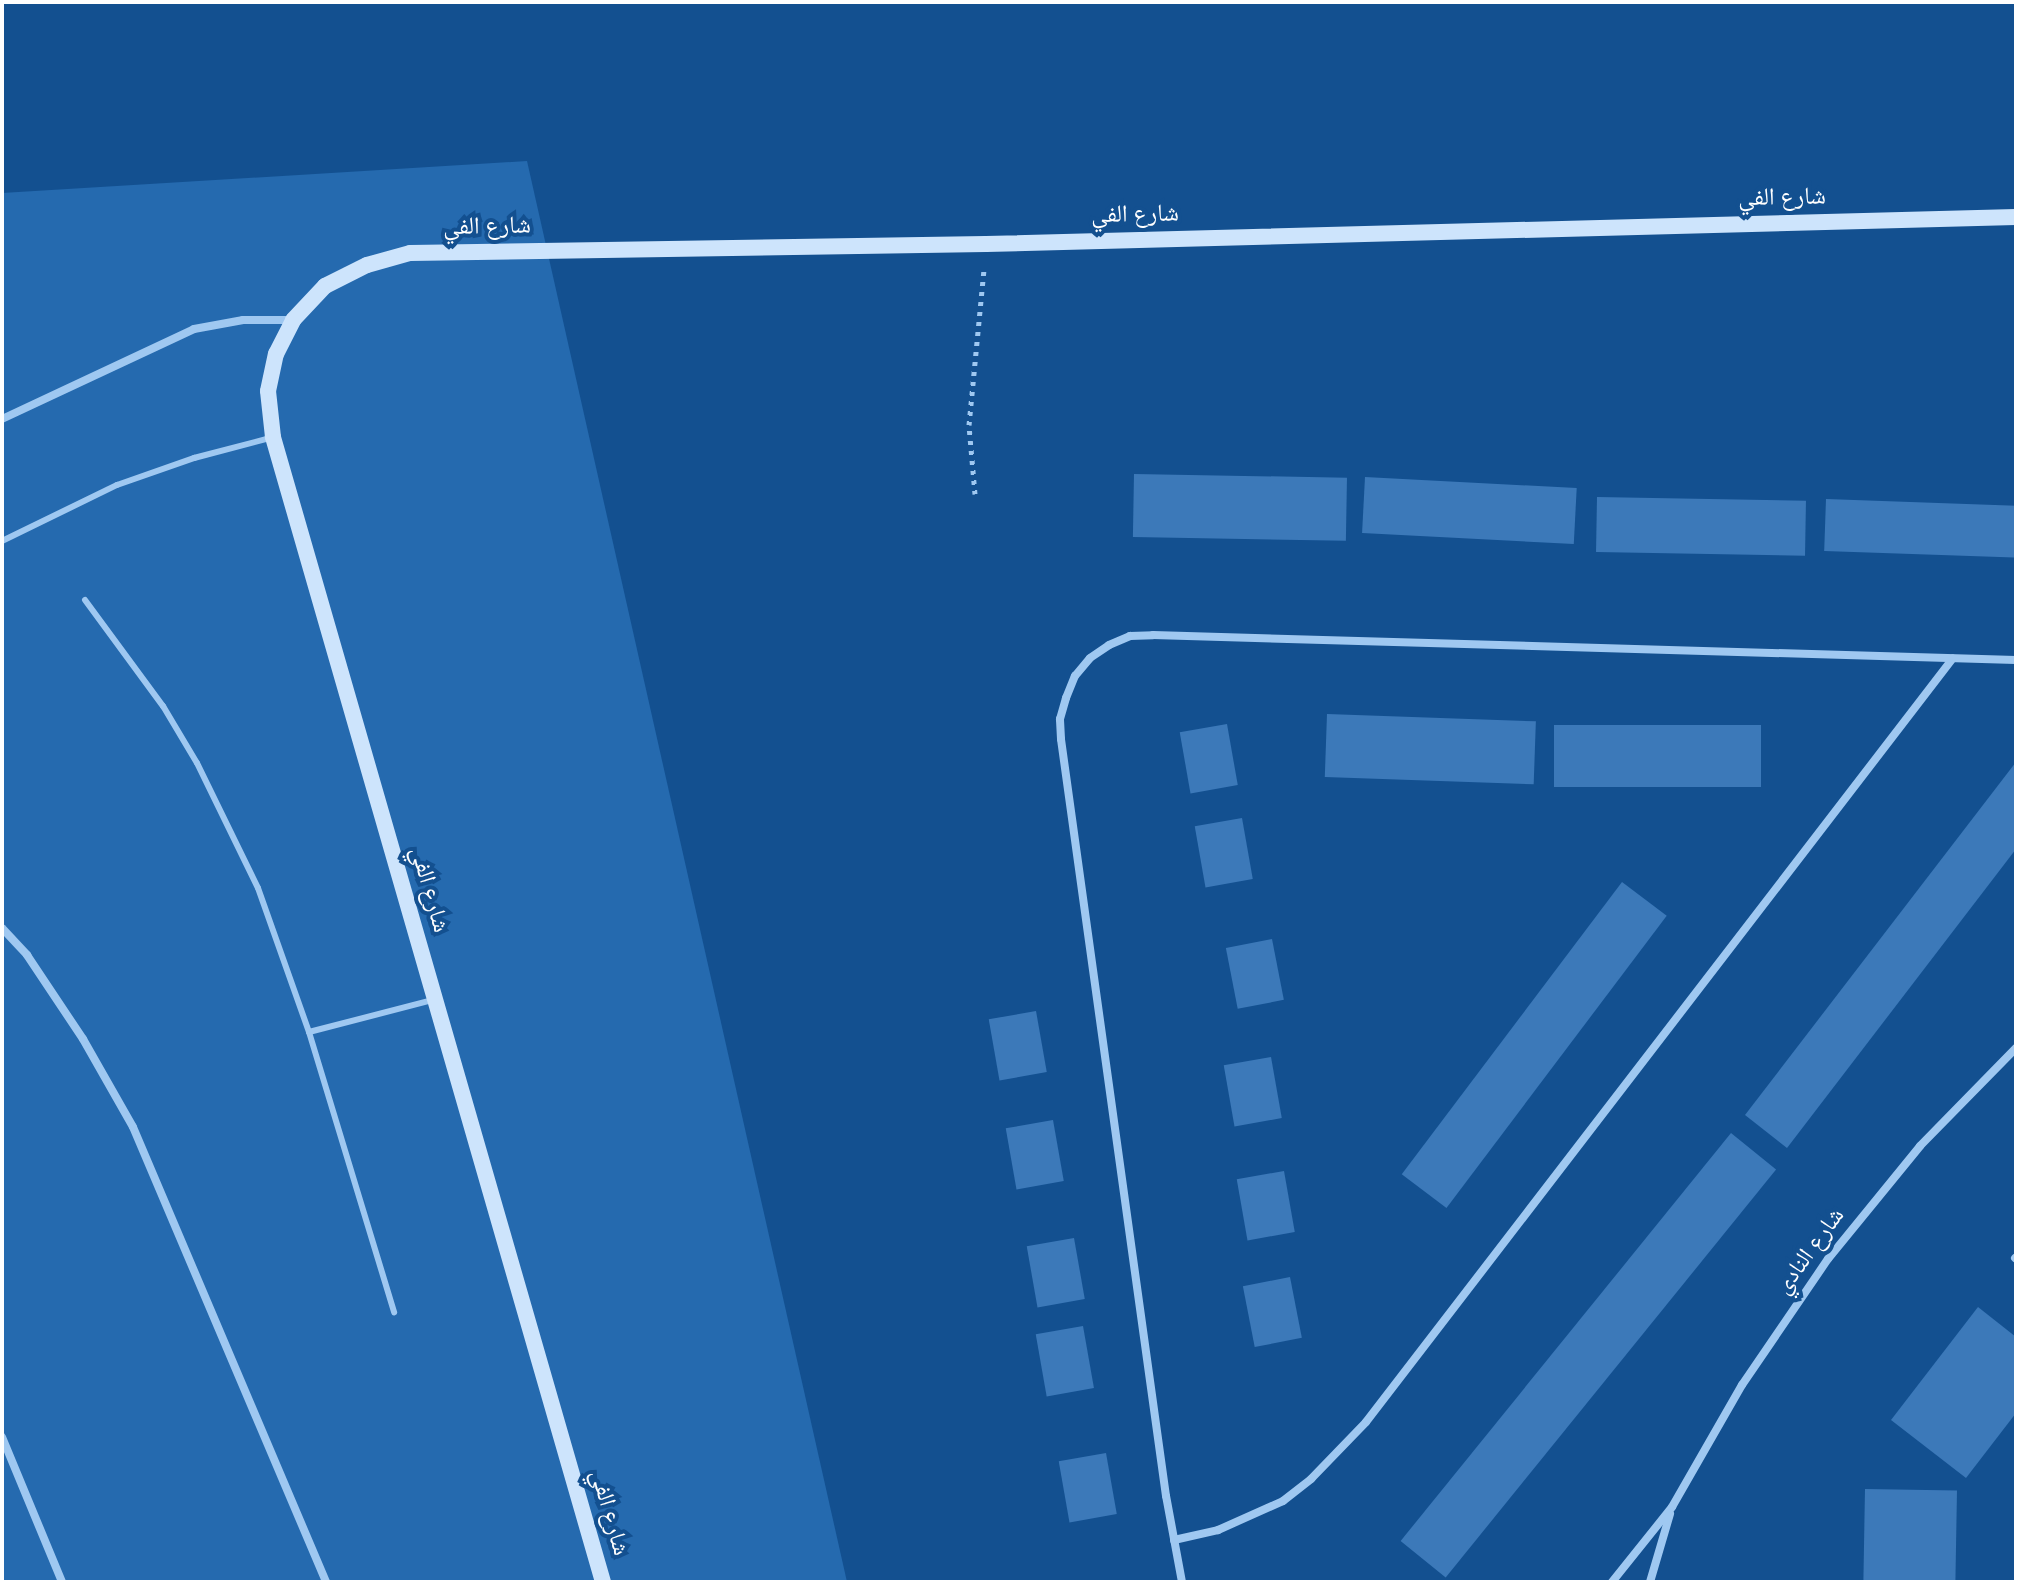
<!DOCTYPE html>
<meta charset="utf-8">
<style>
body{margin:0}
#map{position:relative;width:2018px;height:1584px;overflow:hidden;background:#135090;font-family:Overpass,"Noto Naskh Arabic",sans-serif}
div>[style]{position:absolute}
.green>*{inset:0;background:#256aaf}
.building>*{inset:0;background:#3c79b9;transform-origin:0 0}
.path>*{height:5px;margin-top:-2.5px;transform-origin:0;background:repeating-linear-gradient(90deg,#9fc8f1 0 4px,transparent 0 10px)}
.lane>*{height:6px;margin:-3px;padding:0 3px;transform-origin:3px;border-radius:3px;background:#9fc8f1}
.street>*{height:8px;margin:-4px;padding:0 4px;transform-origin:4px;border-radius:4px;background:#9fc8f1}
.secondary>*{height:16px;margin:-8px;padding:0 8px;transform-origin:8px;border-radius:8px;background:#cde4fc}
span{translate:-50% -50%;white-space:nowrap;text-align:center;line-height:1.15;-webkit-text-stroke:8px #135090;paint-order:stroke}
.street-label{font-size:24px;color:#fff}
.frame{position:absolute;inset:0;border:4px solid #fff;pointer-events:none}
</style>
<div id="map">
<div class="green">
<div style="clip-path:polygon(527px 161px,847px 1582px,2px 1582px,2px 193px)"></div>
</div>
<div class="building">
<div style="left:1134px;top:474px;width:213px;height:63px;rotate:1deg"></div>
<div style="left:1365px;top:477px;width:212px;height:56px;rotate:3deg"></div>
<div style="left:1597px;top:497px;width:209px;height:55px;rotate:1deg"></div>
<div style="left:1826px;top:499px;width:190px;height:52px;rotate:2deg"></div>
<div style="left:1327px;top:714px;width:209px;height:63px;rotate:2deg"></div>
<div style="left:1227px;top:724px;width:62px;height:48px;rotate:80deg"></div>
<div style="left:1554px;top:725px;width:207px;height:62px"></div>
<div style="clip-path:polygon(2016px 762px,2016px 849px,1787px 1148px,1745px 1115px)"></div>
<div style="left:1242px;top:818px;width:62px;height:48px;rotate:80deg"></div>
<div style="left:1622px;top:882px;width:56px;height:366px;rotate:37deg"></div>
<div style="left:1272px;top:939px;width:62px;height:47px;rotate:79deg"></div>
<div style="left:1036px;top:1011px;width:62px;height:48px;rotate:80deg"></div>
<div style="left:1271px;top:1057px;width:62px;height:48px;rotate:80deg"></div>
<div style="left:1053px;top:1120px;width:62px;height:48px;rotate:80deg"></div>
<div style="left:1731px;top:1133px;width:58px;height:525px;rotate:39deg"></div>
<div style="left:1284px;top:1171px;width:62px;height:48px;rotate:80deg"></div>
<div style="left:1074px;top:1238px;width:62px;height:48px;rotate:80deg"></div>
<div style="left:1290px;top:1277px;width:62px;height:48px;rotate:79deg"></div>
<div style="clip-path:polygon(1978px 1307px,2016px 1337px,2016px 1413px,1966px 1478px,1891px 1420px)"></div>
<div style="left:1083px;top:1326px;width:63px;height:48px;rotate:80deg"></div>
<div style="left:1106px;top:1453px;width:62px;height:48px;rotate:80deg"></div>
<div style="left:1865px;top:1489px;width:92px;height:93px;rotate:1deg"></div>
</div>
<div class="path">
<div style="left:975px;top:494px;width:69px;rotate:-95deg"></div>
<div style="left:969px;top:425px;width:157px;rotate:-84.5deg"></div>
</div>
<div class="lane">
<div style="left:2px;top:541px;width:128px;rotate:-26deg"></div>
<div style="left:117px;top:485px;width:82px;rotate:-19.3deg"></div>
<div style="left:194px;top:458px;width:79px;rotate:-14.7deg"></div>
<div style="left:85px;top:600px;width:132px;rotate:53.7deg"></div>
<div style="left:163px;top:706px;width:66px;rotate:59.2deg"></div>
<div style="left:197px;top:763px;width:139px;rotate:64deg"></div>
<div style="left:258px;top:888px;width:153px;rotate:70.5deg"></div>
<div style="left:309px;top:1032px;width:293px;rotate:73.1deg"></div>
<div style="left:309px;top:1032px;width:128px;rotate:-14.5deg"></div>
</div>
<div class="street">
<div style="left:2px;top:419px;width:212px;rotate:-25.1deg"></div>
<div style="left:194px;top:329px;width:50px;rotate:-10.4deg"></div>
<div style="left:243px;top:320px;width:49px"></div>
<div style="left:2px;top:928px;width:37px;rotate:47deg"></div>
<div style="left:27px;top:955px;width:101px;rotate:56.3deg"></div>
<div style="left:83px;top:1039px;width:101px;rotate:60.4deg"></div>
<div style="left:133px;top:1127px;width:494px;rotate:67deg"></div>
<div style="left:2015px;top:1258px;width:1px;rotate:45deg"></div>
<div style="left:2px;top:1437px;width:157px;rotate:67.5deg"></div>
<div style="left:1174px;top:1540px;width:45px;rotate:-12.8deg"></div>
<div style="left:1218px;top:1530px;width:71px;rotate:-24deg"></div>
<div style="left:1283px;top:1501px;width:36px;rotate:-38deg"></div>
<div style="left:1311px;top:1479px;width:79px;rotate:-46deg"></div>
<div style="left:1366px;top:1422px;width:963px;rotate:-52.46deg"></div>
<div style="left:1182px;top:1582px;width:87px;rotate:-100.5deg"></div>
<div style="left:1166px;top:1496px;width:764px;rotate:-97.9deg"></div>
<div style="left:1061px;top:739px;width:20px;rotate:-93deg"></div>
<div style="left:1060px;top:719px;width:22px;rotate:-74deg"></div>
<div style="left:1066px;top:698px;width:24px;rotate:-68deg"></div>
<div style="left:1075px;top:676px;width:23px;rotate:-50deg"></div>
<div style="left:1090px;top:658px;width:23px;rotate:-34deg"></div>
<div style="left:1109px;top:645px;width:23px;rotate:-23deg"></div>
<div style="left:1130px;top:636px;width:23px;rotate:-2deg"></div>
<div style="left:1153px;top:635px;width:863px;rotate:1.66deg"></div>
<div style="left:1612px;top:1582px;width:96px;rotate:-51.3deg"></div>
<div style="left:1672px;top:1507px;width:141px;rotate:-60.2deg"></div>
<div style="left:1742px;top:1385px;width:153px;rotate:-55.7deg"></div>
<div style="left:1828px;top:1259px;width:146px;rotate:-50.8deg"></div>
<div style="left:1920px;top:1146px;width:137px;rotate:-45.6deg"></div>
<div style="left:1650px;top:1582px;width:71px;rotate:-73.6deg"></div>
</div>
<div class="secondary">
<div style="left:603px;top:1582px;width:1192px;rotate:-106.08deg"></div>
<div style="left:273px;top:437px;width:46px;rotate:-96.2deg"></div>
<div style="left:268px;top:391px;width:38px;rotate:-78deg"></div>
<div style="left:276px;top:354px;width:38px;rotate:-63deg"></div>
<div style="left:293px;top:320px;width:47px;rotate:-46.7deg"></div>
<div style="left:325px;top:286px;width:47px;rotate:-26.6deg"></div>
<div style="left:367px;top:265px;width:45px;rotate:-15.6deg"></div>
<div style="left:410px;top:253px;width:576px;rotate:-0.9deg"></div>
<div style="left:986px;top:244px;width:1030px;rotate:-1.5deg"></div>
</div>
<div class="street-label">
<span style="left:1782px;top:199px;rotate:-1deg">شارع الفي</span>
<span style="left:1135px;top:216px;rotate:-1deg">شارع الفي</span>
<span style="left:487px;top:228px;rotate:-1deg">شارع الفي</span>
<span style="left:428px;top:890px;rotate:74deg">شارع الفي</span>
<span style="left:1811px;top:1252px;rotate:-54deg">شارع النادي</span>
<span style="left:608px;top:1513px;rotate:74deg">شارع الفي</span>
</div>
<div class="frame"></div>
</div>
